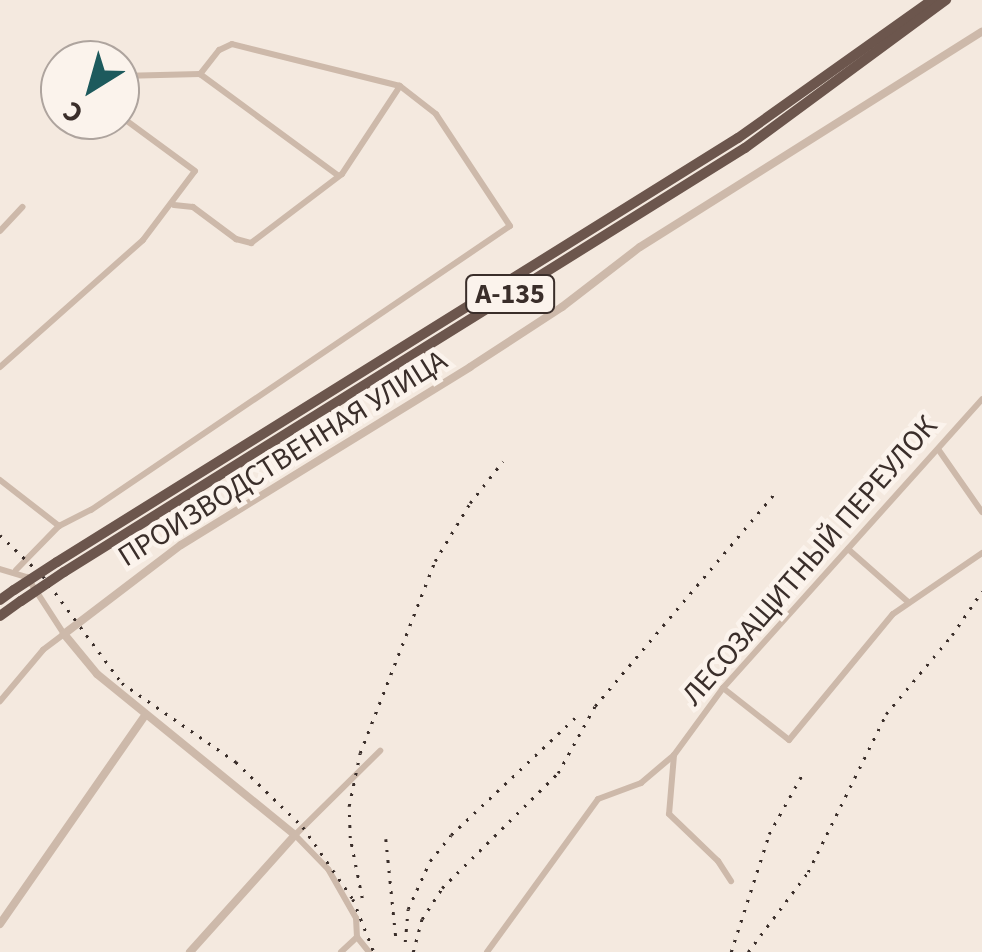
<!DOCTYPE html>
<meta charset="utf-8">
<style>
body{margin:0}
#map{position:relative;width:982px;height:952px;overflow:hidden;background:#f4e9df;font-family:"Source Sans 3",sans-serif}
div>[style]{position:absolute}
.minor>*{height:6px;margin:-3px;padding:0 3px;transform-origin:3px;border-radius:3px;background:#cdb9aa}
.tertiary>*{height:8px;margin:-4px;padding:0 4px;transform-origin:4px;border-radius:4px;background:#cdb9aa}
.trunk>*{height:10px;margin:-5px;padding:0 5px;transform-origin:5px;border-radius:5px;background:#6c564d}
.rail>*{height:2.5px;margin-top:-1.25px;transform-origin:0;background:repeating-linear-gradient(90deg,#3a2e2a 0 2.5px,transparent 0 10.5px)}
.trunk-bridge>*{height:10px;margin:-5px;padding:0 5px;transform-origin:5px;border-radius:5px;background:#6c564d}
span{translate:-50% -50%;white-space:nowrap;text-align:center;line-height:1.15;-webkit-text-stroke:9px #fbf3ec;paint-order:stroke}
.shield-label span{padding:2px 8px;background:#fbf3ec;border:2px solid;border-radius:8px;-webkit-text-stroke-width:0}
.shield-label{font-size:28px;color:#3a2e2a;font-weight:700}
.street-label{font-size:30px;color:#3a2e2a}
.north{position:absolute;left:40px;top:40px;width:100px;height:100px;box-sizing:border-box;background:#fbf3ec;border:2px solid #aea49e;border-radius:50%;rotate:217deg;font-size:28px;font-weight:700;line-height:40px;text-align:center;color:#3a2e2a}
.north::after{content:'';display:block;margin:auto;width:35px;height:45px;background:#1d5a5d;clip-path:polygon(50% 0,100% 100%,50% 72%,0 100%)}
</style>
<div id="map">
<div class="minor">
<div style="left:120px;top:76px;width:80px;rotate:-1.4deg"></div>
<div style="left:200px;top:74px;width:172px;rotate:36.3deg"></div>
<div style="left:174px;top:205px;width:19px;rotate:6deg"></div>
<div style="left:193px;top:207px;width:54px;rotate:36.7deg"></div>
<div style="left:236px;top:239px;width:16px;rotate:15deg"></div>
<div style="left:251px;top:243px;width:114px;rotate:-37.2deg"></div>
<div style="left:342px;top:174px;width:105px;rotate:-56.6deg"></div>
<div style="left:0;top:231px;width:33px;rotate:-47deg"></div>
<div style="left:0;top:367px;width:191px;rotate:-41.6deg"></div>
<div style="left:143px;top:240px;width:86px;rotate:-53deg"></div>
<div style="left:195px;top:171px;width:93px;rotate:-143.7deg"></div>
<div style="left:938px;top:449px;width:77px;rotate:55.1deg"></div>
<div style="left:0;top:480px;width:75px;rotate:37.9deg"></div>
<div style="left:848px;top:549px;width:79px;rotate:41.4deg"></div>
<div style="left:0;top:569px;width:28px;rotate:17deg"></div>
<div style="left:27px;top:577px;width:68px;rotate:57deg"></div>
<div style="left:64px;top:634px;width:26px;rotate:143deg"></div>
<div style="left:43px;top:650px;width:67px;rotate:130.1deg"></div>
<div style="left:16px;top:570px;width:62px;rotate:-45.7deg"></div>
<div style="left:59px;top:526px;width:36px;rotate:-27deg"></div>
<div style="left:91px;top:510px;width:506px;rotate:-34.13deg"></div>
<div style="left:510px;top:226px;width:134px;rotate:-123.5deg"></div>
<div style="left:436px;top:114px;width:46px;rotate:-142.1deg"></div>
<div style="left:400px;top:86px;width:173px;rotate:-166deg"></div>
<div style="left:232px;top:44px;width:14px;rotate:155deg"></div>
<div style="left:219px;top:50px;width:31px;rotate:128deg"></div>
<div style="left:723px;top:688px;width:84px;rotate:38.2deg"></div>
<div style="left:789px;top:740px;width:163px;rotate:-50.5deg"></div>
<div style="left:893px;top:614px;width:108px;rotate:-34.4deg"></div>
<div style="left:674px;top:755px;width:59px;rotate:94.8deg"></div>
<div style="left:669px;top:814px;width:68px;rotate:43.8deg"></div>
<div style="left:718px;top:861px;width:24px;rotate:57deg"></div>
<div style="left:341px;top:952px;width:22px;rotate:-43deg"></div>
<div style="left:369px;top:952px;width:19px;rotate:-129deg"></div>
<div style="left:357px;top:937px;width:19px;rotate:-93deg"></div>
<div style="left:356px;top:918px;width:56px;rotate:-119.7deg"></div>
<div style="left:328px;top:869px;width:47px;rotate:-134.1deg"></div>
<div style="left:295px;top:835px;width:120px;rotate:-44.7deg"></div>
<div style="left:487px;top:952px;width:189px;rotate:-54deg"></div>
<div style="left:598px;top:799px;width:46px;rotate:-20.4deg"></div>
<div style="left:641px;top:783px;width:43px;rotate:-40.3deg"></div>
<div style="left:674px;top:755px;width:83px;rotate:-53.8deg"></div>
<div style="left:723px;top:688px;width:388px;rotate:-48.1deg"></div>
</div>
<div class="tertiary">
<div style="left:0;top:924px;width:254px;rotate:-55.2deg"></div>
<div style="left:190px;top:952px;width:157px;rotate:-48.1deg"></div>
<div style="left:295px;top:835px;width:255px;rotate:-140.9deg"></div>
<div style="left:97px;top:674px;width:52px;rotate:-129.5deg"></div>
<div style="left:64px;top:634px;width:147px;rotate:-37.3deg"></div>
<div style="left:181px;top:545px;width:339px;rotate:-31.6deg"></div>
<div style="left:470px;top:367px;width:110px;rotate:-33.1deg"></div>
<div style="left:562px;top:307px;width:98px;rotate:-37.6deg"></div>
<div style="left:640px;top:247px;width:404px;rotate:-32.2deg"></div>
</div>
<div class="trunk">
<div style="left:57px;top:562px;width:802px;rotate:-31.91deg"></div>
<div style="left:738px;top:138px;width:238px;rotate:-35.4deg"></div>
<div style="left:64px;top:572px;width:802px;rotate:-31.91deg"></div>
<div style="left:745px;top:148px;width:250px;rotate:-36.4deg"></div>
<div style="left:0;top:600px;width:17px;rotate:-36deg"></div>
<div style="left:0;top:616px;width:26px;rotate:-36deg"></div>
</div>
<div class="rail">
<div style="left:0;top:535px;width:59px;rotate:43.6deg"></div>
<div style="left:43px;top:576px;width:133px;rotate:53.6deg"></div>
<div style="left:122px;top:683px;width:139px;rotate:34.7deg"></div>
<div style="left:236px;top:762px;width:93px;rotate:44.1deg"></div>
<div style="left:303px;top:827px;width:88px;rotate:55.2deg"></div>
<div style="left:353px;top:899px;width:57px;rotate:68.4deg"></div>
<div style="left:386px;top:839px;width:100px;rotate:84.2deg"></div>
<div style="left:362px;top:898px;width:61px;rotate:-101.3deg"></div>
<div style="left:350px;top:838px;width:32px;rotate:-92deg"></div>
<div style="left:349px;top:806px;width:54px;rotate:-78.3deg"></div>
<div style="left:360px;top:753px;width:206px;rotate:-68.7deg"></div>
<div style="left:435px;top:561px;width:68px;rotate:-58.9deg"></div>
<div style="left:470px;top:503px;width:53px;rotate:-51.8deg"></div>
<div style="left:405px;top:942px;width:33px;rotate:-85deg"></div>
<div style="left:408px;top:909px;width:53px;rotate:-65.4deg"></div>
<div style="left:430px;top:861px;width:33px;rotate:-51deg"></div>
<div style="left:451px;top:835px;width:176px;rotate:-43.4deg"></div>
<div style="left:413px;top:952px;width:34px;rotate:-75deg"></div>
<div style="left:422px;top:919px;width:37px;rotate:-57deg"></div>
<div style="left:442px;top:888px;width:163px;rotate:-44.8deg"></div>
<div style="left:558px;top:773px;width:77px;rotate:-61.1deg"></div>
<div style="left:595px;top:706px;width:276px;rotate:-49.8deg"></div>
<div style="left:731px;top:952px;width:124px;rotate:-72.1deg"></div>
<div style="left:769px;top:834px;width:68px;rotate:-60.8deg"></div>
<div style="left:748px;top:952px;width:100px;rotate:-53.1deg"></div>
<div style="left:808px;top:872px;width:176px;rotate:-63.7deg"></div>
<div style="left:886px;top:714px;width:103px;rotate:-50.1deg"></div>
<div style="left:952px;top:635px;width:53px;rotate:-55.7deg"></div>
</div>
<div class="trunk-bridge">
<div style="left:14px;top:590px;width:51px;rotate:-33.1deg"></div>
<div style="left:21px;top:601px;width:52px;rotate:-34deg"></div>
</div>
<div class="shield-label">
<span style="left:510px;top:294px">А-135</span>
</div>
<div class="street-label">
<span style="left:283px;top:459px;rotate:-32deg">ПРОИЗВОДСТВЕННАЯ УЛИЦА</span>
<span style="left:810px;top:561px;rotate:-49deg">ЛЕСОЗАЩИТНЫЙ ПЕРЕУЛОК</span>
</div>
<div class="north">С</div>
</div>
